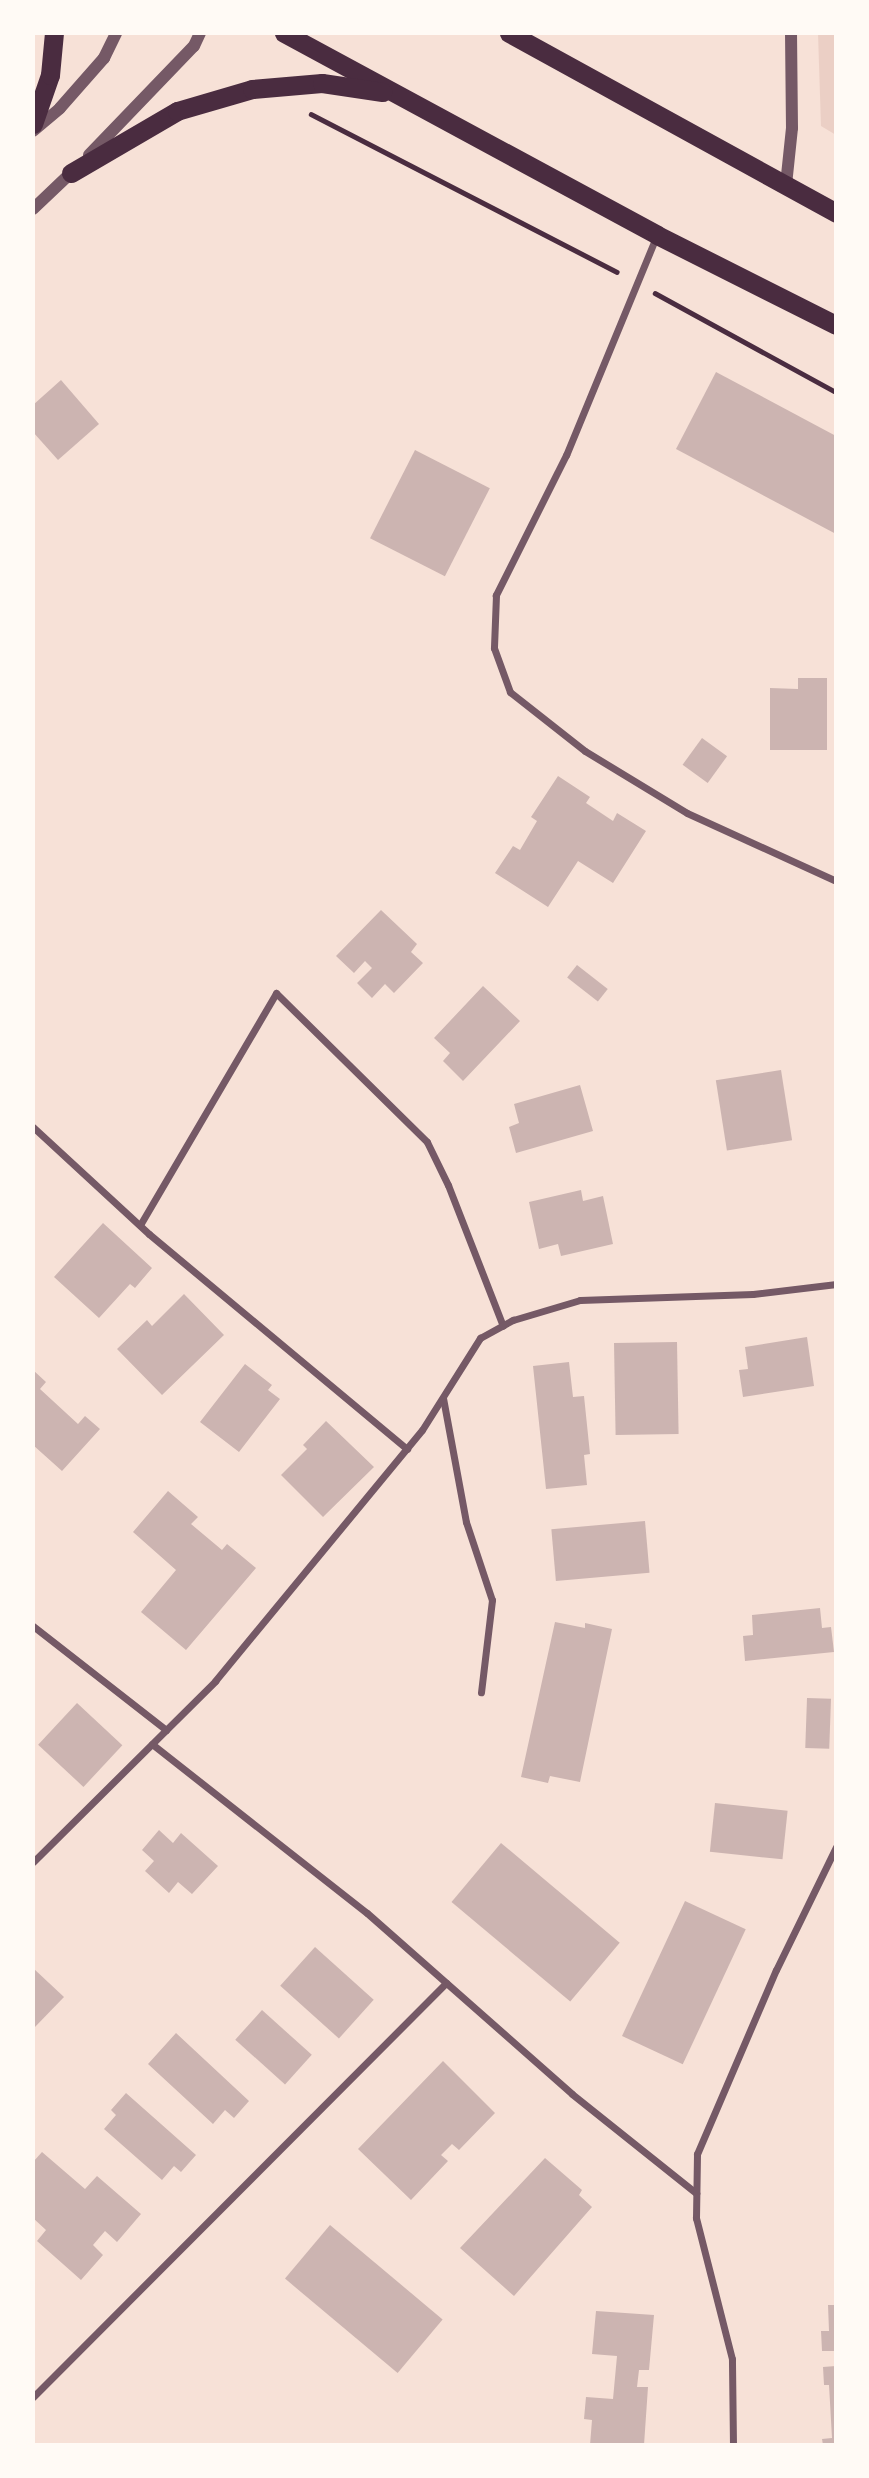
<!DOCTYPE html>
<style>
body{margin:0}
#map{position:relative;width:869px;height:2478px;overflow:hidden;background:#f7e1d7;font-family:"Roboto Condensed",sans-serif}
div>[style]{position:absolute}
.green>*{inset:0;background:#ebcfc5}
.building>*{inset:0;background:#ccb4b1;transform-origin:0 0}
.path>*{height:4.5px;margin:-2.25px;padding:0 2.25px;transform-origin:2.25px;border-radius:2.25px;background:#4a2c40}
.minor>*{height:7px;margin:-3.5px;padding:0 3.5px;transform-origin:3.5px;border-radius:3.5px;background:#755966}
.tertiary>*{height:12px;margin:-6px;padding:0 6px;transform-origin:6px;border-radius:6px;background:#755966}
.trunk>*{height:19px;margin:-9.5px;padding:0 9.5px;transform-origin:9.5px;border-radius:9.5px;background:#4a2c40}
span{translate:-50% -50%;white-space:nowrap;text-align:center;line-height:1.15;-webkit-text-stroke:5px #fffaf5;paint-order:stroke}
.frame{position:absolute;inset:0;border:35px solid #fffaf5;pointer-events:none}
</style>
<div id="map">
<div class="green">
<div style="clip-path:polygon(818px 33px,836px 33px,836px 135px,821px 126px)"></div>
</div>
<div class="building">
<div style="clip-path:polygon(716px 372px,836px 436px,836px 534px,676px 449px)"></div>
<div style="clip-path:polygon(61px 380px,99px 424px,58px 460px,33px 432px,33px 405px)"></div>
<div style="left:415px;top:450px;width:84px;height:99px;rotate:27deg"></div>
<div style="clip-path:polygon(798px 678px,827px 678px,827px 750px,770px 750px,770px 688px,798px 689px)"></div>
<div style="left:702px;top:738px;width:31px;height:33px;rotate:36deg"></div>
<div style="clip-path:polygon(558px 776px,590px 797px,586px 803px,613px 821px,617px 813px,646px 831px,613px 883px,578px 861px,548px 907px,495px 873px,513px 846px,520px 850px,537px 821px,531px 817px)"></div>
<div style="clip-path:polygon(381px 910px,417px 944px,411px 952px,423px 963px,394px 993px,385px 984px,372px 998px,357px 983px,372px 968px,365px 961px,354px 973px,336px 956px)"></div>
<div style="left:577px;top:965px;width:39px;height:16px;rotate:38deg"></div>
<div style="clip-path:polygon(483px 986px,520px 1021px,463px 1081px,443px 1061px,450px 1053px,434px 1038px)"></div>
<div style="left:781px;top:1070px;width:71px;height:66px;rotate:81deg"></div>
<div style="clip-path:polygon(580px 1085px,593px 1131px,516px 1153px,509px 1127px,519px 1123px,514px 1104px)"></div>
<div style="clip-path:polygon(581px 1190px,583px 1201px,603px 1196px,613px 1244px,561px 1256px,558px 1244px,539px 1249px,529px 1202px)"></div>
<div style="clip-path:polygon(103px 1223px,152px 1268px,135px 1288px,130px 1284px,99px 1318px,54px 1277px)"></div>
<div style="clip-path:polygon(184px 1294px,224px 1335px,162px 1395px,117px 1349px,147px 1320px,152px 1326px)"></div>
<div style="clip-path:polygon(807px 1337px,814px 1386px,743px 1397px,739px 1370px,748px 1369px,745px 1347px)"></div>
<div style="left:677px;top:1342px;width:92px;height:63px;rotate:89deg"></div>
<div style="clip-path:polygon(569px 1362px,573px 1397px,584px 1396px,590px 1454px,584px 1455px,587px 1485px,546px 1489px,533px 1366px)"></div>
<div style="clip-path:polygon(245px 1364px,272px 1385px,268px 1390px,280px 1399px,239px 1452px,200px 1422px)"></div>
<div style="clip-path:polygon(33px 1370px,46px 1382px,40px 1389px,78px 1424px,85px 1416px,100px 1429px,62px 1471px,33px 1445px)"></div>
<div style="clip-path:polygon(326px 1421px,374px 1467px,323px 1517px,281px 1475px,307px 1449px,303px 1445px)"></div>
<div style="clip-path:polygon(168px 1491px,198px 1517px,191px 1524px,222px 1550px,227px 1544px,256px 1568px,186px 1650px,141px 1612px,176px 1570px,133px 1532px)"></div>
<div style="left:645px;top:1521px;width:52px;height:94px;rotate:85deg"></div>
<div style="clip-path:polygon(820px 1608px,822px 1628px,831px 1627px,834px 1652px,745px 1661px,743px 1636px,753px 1635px,752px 1615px)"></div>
<div style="clip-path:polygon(555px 1622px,585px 1628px,585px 1623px,612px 1629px,580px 1782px,550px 1776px,548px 1783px,521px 1777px)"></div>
<div style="left:807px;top:1698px;width:24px;height:50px;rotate:2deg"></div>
<div style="left:77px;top:1703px;width:62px;height:57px;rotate:43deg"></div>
<div style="left:715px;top:1803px;width:73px;height:49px;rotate:6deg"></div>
<div style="clip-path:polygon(159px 1830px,173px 1843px,181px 1833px,218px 1866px,192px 1894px,178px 1882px,169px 1893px,145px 1871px,154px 1861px,142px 1850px)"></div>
<div style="left:501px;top:1843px;width:155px;height:77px;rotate:40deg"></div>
<div style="left:685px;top:1901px;width:67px;height:149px;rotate:25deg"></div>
<div style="left:315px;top:1947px;width:79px;height:52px;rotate:42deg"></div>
<div style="clip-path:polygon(33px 1968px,64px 1997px,33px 2029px)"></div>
<div style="left:262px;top:2010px;width:67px;height:40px;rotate:42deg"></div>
<div style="clip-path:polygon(176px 2033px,249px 2101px,234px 2118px,225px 2110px,213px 2124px,148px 2064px)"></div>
<div style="clip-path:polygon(443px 2061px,495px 2113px,459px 2150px,452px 2144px,441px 2155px,448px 2161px,411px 2200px,358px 2149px)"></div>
<div style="clip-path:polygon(126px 2093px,196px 2155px,181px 2172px,174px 2166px,162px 2180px,104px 2129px,116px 2115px,111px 2110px)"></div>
<div style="clip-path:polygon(42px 2152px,85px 2189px,97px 2176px,141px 2214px,117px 2242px,105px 2231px,93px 2245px,103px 2255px,81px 2280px,37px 2241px,46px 2230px,33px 2218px,33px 2162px)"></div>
<div style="clip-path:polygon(545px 2158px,582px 2190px,579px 2195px,592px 2207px,514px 2296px,460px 2248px)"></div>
<div style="left:330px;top:2225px;width:147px;height:70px;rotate:40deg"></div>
<div style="clip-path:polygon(828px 2305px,836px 2305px,836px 2351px,822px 2351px,821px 2331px,829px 2331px)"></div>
<div style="clip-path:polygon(596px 2311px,654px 2315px,649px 2370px,639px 2370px,637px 2387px,648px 2387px,644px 2445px,590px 2445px,592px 2420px,584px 2419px,586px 2397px,613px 2399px,617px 2356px,592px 2354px)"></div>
<div style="clip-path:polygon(836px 2366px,836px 2445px,823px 2445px,822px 2439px,832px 2438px,829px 2385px,824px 2385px,823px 2367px)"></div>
</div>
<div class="path">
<div style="left:311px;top:114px;width:344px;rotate:27.3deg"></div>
<div style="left:655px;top:293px;width:206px;rotate:28.7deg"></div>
</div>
<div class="minor">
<div style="left:656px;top:237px;width:236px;rotate:112.4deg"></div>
<div style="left:566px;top:455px;width:157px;rotate:116.6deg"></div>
<div style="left:496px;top:595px;width:53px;rotate:92.2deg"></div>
<div style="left:494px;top:648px;width:47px;rotate:70deg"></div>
<div style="left:510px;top:692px;width:95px;rotate:38.2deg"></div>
<div style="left:585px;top:751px;width:119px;rotate:31.3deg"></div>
<div style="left:687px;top:813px;width:164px;rotate:24.5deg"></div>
<div style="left:33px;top:1127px;width:158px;rotate:42.7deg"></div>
<div style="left:149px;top:1234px;width:336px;rotate:39.8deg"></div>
<div style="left:140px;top:1225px;width:269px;rotate:-59.6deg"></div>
<div style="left:276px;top:993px;width:212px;rotate:44.6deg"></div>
<div style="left:427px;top:1142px;width:48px;rotate:64deg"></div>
<div style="left:448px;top:1185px;width:151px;rotate:68.7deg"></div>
<div style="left:443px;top:1398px;width:126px;rotate:79.5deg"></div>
<div style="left:466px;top:1522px;width:82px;rotate:71.6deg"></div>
<div style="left:492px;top:1600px;width:93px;rotate:96.8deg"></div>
<div style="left:33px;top:1626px;width:169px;rotate:38deg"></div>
<div style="left:152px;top:1744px;width:273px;rotate:38.2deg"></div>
<div style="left:367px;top:1913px;width:273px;rotate:41.4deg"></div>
<div style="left:572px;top:2094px;width:159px;rotate:38.6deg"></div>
<div style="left:33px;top:1862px;width:257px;rotate:-44.8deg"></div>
<div style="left:215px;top:1681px;width:325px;rotate:-50.5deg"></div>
<div style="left:422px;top:1430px;width:109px;rotate:-57.8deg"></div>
<div style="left:480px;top:1338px;width:38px;rotate:-29deg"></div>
<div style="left:513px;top:1320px;width:70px;rotate:-16.6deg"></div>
<div style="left:580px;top:1300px;width:173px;rotate:-2deg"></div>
<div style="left:753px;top:1294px;width:84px;rotate:-6.9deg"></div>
<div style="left:33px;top:2397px;width:585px;rotate:-45.07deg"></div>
<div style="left:733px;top:2445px;width:86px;rotate:-90.7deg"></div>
<div style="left:732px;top:2359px;width:146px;rotate:-104.3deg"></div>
<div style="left:696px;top:2218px;width:64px;rotate:-89.1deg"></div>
<div style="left:697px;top:2154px;width:200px;rotate:-66.8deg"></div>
<div style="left:776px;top:1970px;width:137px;rotate:-64deg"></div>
</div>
<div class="tertiary">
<div style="left:33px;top:131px;width:35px;rotate:-40deg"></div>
<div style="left:60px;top:108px;width:67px;rotate:-48.7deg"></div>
<div style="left:104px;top:58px;width:28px;rotate:-64deg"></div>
<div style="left:89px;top:155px;width:151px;rotate:-46.1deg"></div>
<div style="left:194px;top:46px;width:14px;rotate:-65deg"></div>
<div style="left:786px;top:185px;width:57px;rotate:-84deg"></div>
<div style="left:792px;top:128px;width:95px;rotate:-90.6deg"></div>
<div style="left:33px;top:209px;width:59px;rotate:-43.6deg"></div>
</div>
<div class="trunk">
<div style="left:284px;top:33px;width:424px;rotate:28.4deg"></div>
<div style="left:657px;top:235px;width:200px;rotate:26.7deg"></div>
<div style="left:509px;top:33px;width:373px;rotate:28.8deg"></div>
<div style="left:33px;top:124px;width:52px;rotate:-70.9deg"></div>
<div style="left:50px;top:75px;width:42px;rotate:-84.6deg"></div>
<div style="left:71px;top:173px;width:123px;rotate:-30.3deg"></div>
<div style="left:177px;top:111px;width:78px;rotate:-16.3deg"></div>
<div style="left:252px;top:89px;width:70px;rotate:-4.9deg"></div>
<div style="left:322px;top:83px;width:61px;rotate:8.5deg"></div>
</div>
<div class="frame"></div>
</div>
